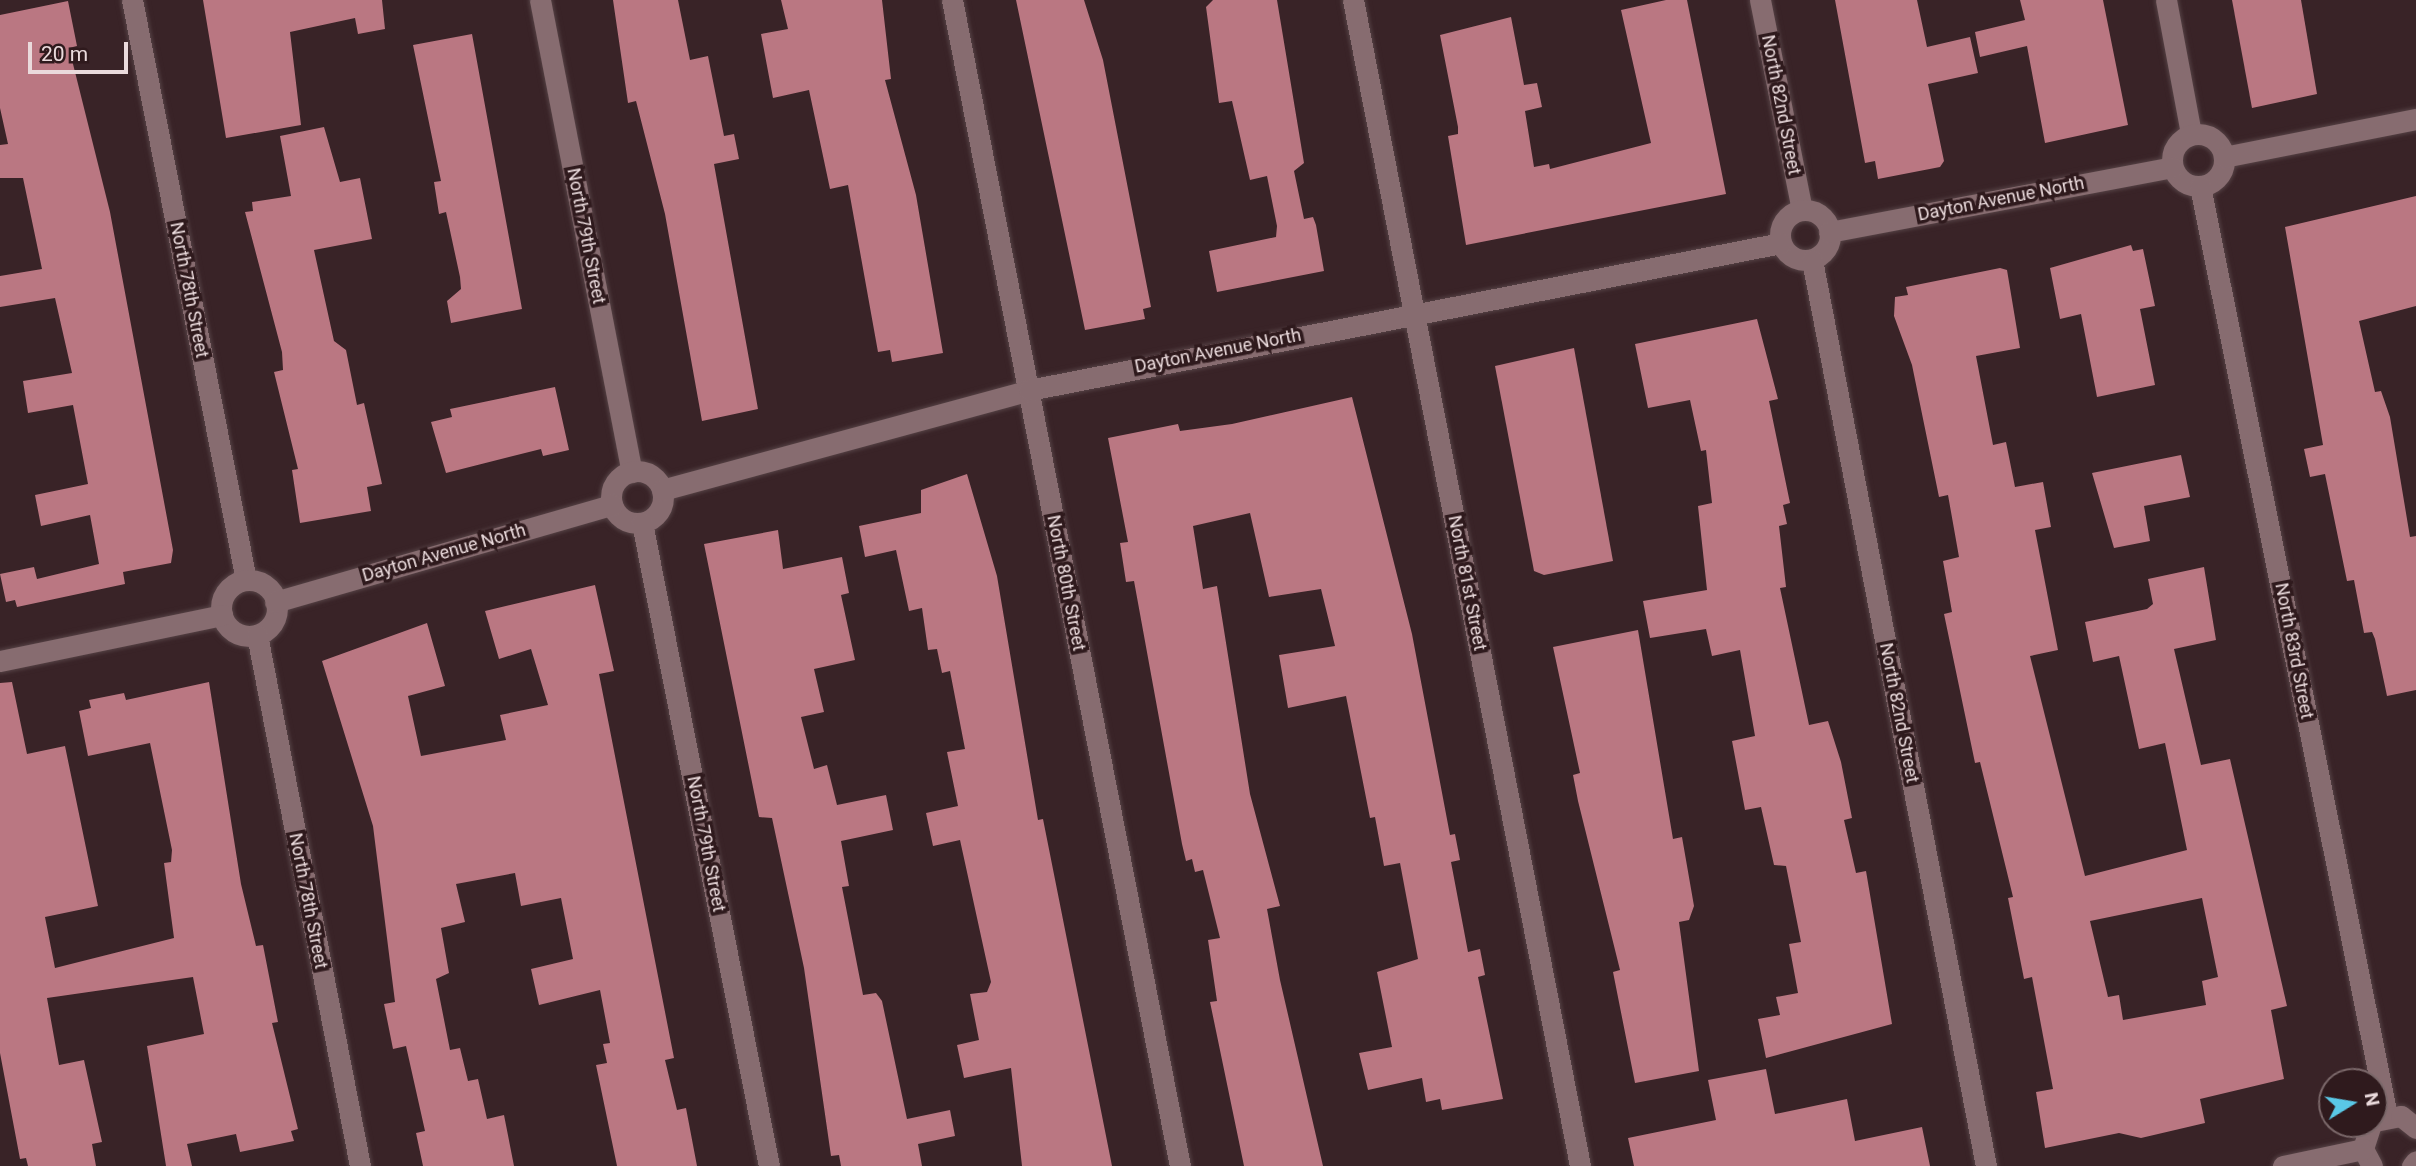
<!DOCTYPE html>
<style>
body{margin:0}
#map{position:relative;width:2416px;height:1166px;overflow:hidden;background:#392327;font-family:Roboto,sans-serif}
div>[style]{position:absolute}
.building>*{inset:0;background:#ba7782}
.roads{filter:drop-shadow(0 0 2px #554245) drop-shadow(0 0 2px #554245)}
.minor>*{height:21px;margin:-10.5px;padding:0 10.5px;transform-origin:10.5px;border-radius:10.5px;background:#876c70}
.minor>.ring{margin:-10.5px;padding:0;box-sizing:content-box;background:none;border:21px solid #876c70;border-radius:50%}
span{translate:-50% -50%;white-space:nowrap;text-align:center;line-height:1.15;-webkit-text-stroke:7px #2f1a1d;paint-order:stroke}
.street-label{font-size:18px;color:#eadadc}
.north{position:absolute;left:2318px;top:1068px;width:70px;height:70px;box-sizing:border-box;background:#2f1a1d;border:2px solid #7a6769;border-radius:50%;rotate:79deg;font-size:19px;font-weight:700;line-height:28px;text-align:center;color:#eadadc}
.north::after{content:'';display:block;margin:auto;width:24px;height:32px;background:#5ac8e6;clip-path:polygon(50% 0,100% 100%,50% 72%,0 100%)}
.scale{position:absolute;left:28px;top:42px;width:100px;height:32px;box-sizing:border-box;border:4px solid #eadadc;border-top:0;padding-left:9px;font-size:21px;line-height:24px;white-space:nowrap;color:#eadadc;-webkit-text-stroke:5px #2f1a1d;paint-order:stroke}
</style>
<div id="map">
<div class="building">
<div style="clip-path:polygon(203px 0,382px 0,385px 29px,358px 34px,355px 18px,290px 32px,301px 125px,226px 138px)"></div>
<div style="clip-path:polygon(613px 0,678px 0,690px 60px,708px 56px,724px 136px,734px 134px,739px 159px,714px 164px,758px 409px,702px 421px,665px 214px,636px 101px,628px 103px)"></div>
<div style="clip-path:polygon(781px 0,882px 0,891px 79px,885px 80px,916px 195px,943px 353px,892px 362px,890px 350px,878px 352px,848px 185px,830px 189px,809px 90px,773px 98px,761px 34px,788px 29px)"></div>
<div style="clip-path:polygon(1016px 0,1084px 0,1103px 60px,1151px 307px,1143px 309px,1145px 319px,1085px 330px)"></div>
<div style="clip-path:polygon(1213px 0,1277px 0,1304px 163px,1294px 171px,1304px 219px,1313px 217px,1316px 225px,1324px 271px,1217px 292px,1209px 251px,1276px 237px,1277px 226px,1267px 176px,1250px 180px,1232px 101px,1219px 103px,1206px 7px)"></div>
<div style="clip-path:polygon(1666px 0,1687px 0,1726px 194px,1466px 245px,1448px 136px,1458px 134px,1458px 127px,1440px 35px,1511px 17px,1524px 85px,1537px 83px,1542px 107px,1525px 111px,1534px 167px,1549px 164px,1550px 169px,1651px 143px,1621px 10px)"></div>
<div style="clip-path:polygon(1835px 0,1917px 0,1927px 47px,1970px 37px,1978px 73px,1928px 84px,1944px 161px,1940px 167px,1878px 179px,1875px 161px,1865px 163px)"></div>
<div style="clip-path:polygon(2020px 0,2103px 0,2128px 125px,2045px 143px,2027px 46px,1980px 57px,1975px 32px,2025px 20px)"></div>
<div style="clip-path:polygon(2232px 0,2301px 0,2317px 94px,2252px 108px)"></div>
<div style="clip-path:polygon(68px 1px,77px 46px,69px 48px,110px 212px,173px 550px,171px 563px,123px 572px,125px 584px,17px 607px,15px 600px,6px 602px,0 574px,34px 567px,37px 579px,99px 564px,90px 515px,41px 526px,35px 495px,88px 484px,73px 405px,28px 413px,23px 381px,72px 373px,55px 298px,0 307px,0 276px,42px 269px,23px 178px,0 178px,0 145px,8px 144px,0 108px,0 15px)"></div>
<div style="clip-path:polygon(472px 34px,522px 309px,451px 323px,447px 301px,461px 289px,460px 277px,446px 212px,439px 214px,434px 182px,441px 181px,413px 45px)"></div>
<div style="clip-path:polygon(324px 127px,340px 182px,360px 178px,372px 239px,314px 250px,334px 341px,346px 350px,357px 405px,364px 403px,382px 484px,367px 487px,371px 511px,300px 523px,292px 470px,298px 469px,274px 372px,283px 370px,282px 352px,245px 212px,253px 211px,252px 202px,291px 196px,280px 136px)"></div>
<div style="clip-path:polygon(2416px 196px,2416px 306px,2359px 321px,2375px 392px,2381px 391px,2390px 417px,2410px 537px,2416px 536px,2416px 690px,2387px 696px,2375px 639px,2372px 632px,2364px 633px,2354px 580px,2347px 581px,2325px 474px,2310px 477px,2304px 449px,2323px 445px,2285px 227px)"></div>
<div style="clip-path:polygon(2131px 245px,2133px 251px,2143px 249px,2155px 306px,2140px 309px,2155px 385px,2097px 397px,2081px 314px,2060px 319px,2050px 268px)"></div>
<div style="clip-path:polygon(evenodd,2000px 268px,2007px 270px,2020px 348px,1976px 356px,1993px 445px,2006px 442px,2015px 487px,2043px 482px,2051px 527px,2035px 530px,2058px 650px,2030px 656px,2085px 876px,2187px 850px,2165px 743px,2139px 749px,2119px 656px,2093px 662px,2085px 622px,2147px 609px,2153px 604px,2148px 579px,2204px 567px,2216px 640px,2174px 649px,2201px 765px,2230px 759px,2287px 1006px,2271px 1010px,2284px 1079px,2200px 1099px,2205px 1123px,2141px 1138px,2119px 1133px,2045px 1148px,2036px 1092px,2053px 1089px,2032px 977px,2024px 979px,2008px 898px,2013px 897px,1980px 762px,1975px 763px,1944px 614px,1952px 612px,1943px 561px,1959px 557px,1948px 495px,1939px 497px,1912px 365px,1894px 316px,1895px 297px,1908px 295px,1906px 287px,2000px 268px,2202px 898px,2218px 977px,2202px 981px,2206px 1005px,2123px 1020px,2119px 995px,2108px 997px,2090px 921px,2202px 898px)"></div>
<div style="clip-path:polygon(1757px 319px,1778px 399px,1769px 401px,1790px 503px,1783px 505px,1787px 524px,1779px 526px,1786px 587px,1780px 588px,1809px 725px,1828px 721px,1841px 762px,1852px 818px,1844px 820px,1856px 873px,1866px 871px,1892px 1024px,1766px 1058px,1758px 1019px,1780px 1015px,1776px 997px,1798px 993px,1789px 944px,1801px 942px,1786px 866px,1774px 865px,1761px 807px,1745px 810px,1732px 741px,1755px 736px,1740px 650px,1712px 656px,1706px 629px,1650px 638px,1643px 601px,1707px 590px,1698px 506px,1712px 503px,1706px 450px,1701px 451px,1690px 400px,1648px 408px,1635px 344px)"></div>
<div style="clip-path:polygon(1574px 348px,1613px 561px,1544px 575px,1534px 571px,1495px 366px)"></div>
<div style="clip-path:polygon(555px 387px,569px 450px,543px 456px,541px 449px,446px 473px,431px 422px,452px 417px,450px 409px)"></div>
<div style="clip-path:polygon(1352px 397px,1412px 634px,1450px 835px,1455px 834px,1460px 860px,1451px 862px,1468px 952px,1480px 949px,1485px 975px,1478px 977px,1503px 1099px,1442px 1110px,1440px 1099px,1426px 1102px,1422px 1078px,1368px 1090px,1359px 1053px,1392px 1047px,1377px 972px,1418px 959px,1400px 863px,1384px 866px,1375px 817px,1370px 818px,1346px 696px,1288px 708px,1279px 655px,1335px 646px,1321px 589px,1269px 597px,1250px 513px,1193px 526px,1203px 589px,1217px 586px,1250px 794px,1280px 906px,1267px 909px,1280px 980px,1323px 1166px,1244px 1166px,1210px 1002px,1217px 1001px,1208px 940px,1220px 938px,1203px 870px,1195px 872px,1192px 859px,1186px 861px,1182px 844px,1134px 581px,1126px 582px,1120px 543px,1128px 542px,1108px 438px,1178px 424px,1180px 431px,1232px 424px)"></div>
<div style="clip-path:polygon(2181px 455px,2190px 497px,2144px 506px,2150px 541px,2114px 548px,2092px 473px)"></div>
<div style="clip-path:polygon(967px 474px,997px 576px,1038px 820px,1043px 819px,1112px 1166px,1022px 1166px,1011px 1068px,964px 1078px,957px 1045px,979px 1040px,970px 994px,987px 992px,991px 982px,960px 840px,933px 846px,926px 813px,958px 806px,947px 752px,965px 749px,950px 671px,942px 673px,937px 649px,928px 650px,922px 608px,909px 611px,896px 550px,865px 557px,859px 526px,921px 513px,921px 490px)"></div>
<div style="clip-path:polygon(778px 530px,783px 569px,842px 557px,849px 593px,841px 595px,855px 660px,814px 669px,824px 712px,801px 717px,814px 769px,827px 765px,837px 805px,886px 795px,893px 830px,841px 841px,849px 886px,842px 887px,863px 995px,876px 993px,882px 1001px,907px 1119px,950px 1110px,955px 1136px,918px 1144px,922px 1166px,841px 1166px,839px 1155px,831px 1156px,804px 968px,772px 818px,759px 817px,704px 544px)"></div>
<div style="clip-path:polygon(595px 585px,614px 671px,599px 674px,674px 1058px,665px 1060px,677px 1110px,686px 1108px,697px 1166px,617px 1166px,596px 1065px,607px 1063px,603px 1044px,610px 1043px,600px 990px,539px 1005px,531px 969px,573px 959px,561px 898px,521px 906px,515px 873px,456px 884px,465px 922px,441px 928px,449px 973px,436px 979px,450px 1050px,460px 1048px,468px 1081px,478px 1079px,487px 1119px,504px 1115px,514px 1166px,423px 1166px,416px 1133px,425px 1131px,406px 1046px,393px 1049px,384px 1004px,395px 1002px,373px 826px,322px 661px,427px 623px,445px 686px,408px 696px,421px 756px,506px 740px,500px 715px,548px 705px,531px 649px,499px 659px,485px 611px)"></div>
<div style="clip-path:polygon(1638px 630px,1673px 839px,1682px 837px,1694px 906px,1689px 920px,1679px 922px,1699px 1071px,1635px 1083px,1613px 972px,1620px 970px,1578px 801px,1573px 775px,1580px 773px,1553px 647px)"></div>
<div style="clip-path:polygon(12px 682px,27px 754px,65px 746px,98px 906px,45px 917px,55px 968px,174px 938px,164px 863px,171px 862px,172px 850px,150px 743px,88px 756px,79px 711px,91px 708px,89px 700px,124px 693px,126px 700px,209px 682px,241px 884px,256px 946px,263px 945px,278px 1022px,272px 1023px,298px 1129px,291px 1131px,294px 1141px,240px 1152px,236px 1134px,187px 1144px,192px 1166px,166px 1166px,147px 1046px,204px 1034px,193px 977px,47px 998px,59px 1065px,84px 1060px,102px 1142px,92px 1144px,96px 1166px,28px 1166px,26px 1158px,20px 1159px,0 1053px,0 683px)"></div>
<div style="clip-path:polygon(1766px 1069px,1775px 1114px,1847px 1099px,1855px 1141px,1922px 1127px,1930px 1166px,1634px 1166px,1628px 1138px,1716px 1120px,1708px 1080px)"></div>
</div>
<div class="roads">
<div class="minor">
<div style="left:132px;top:0;width:591px;rotate:78.88deg"></div>
<div style="left:540px;top:0;width:481px;rotate:79deg"></div>
<div style="left:952px;top:0;width:1188px;rotate:78.94deg"></div>
<div style="left:1353px;top:0;width:1188px;rotate:78.98deg"></div>
<div style="left:1760px;top:0;width:214px;rotate:78.7deg"></div>
<div style="left:2166px;top:0;width:136px;rotate:79.4deg"></div>
<div class="ring" style="left:2172px;top:134px;width:31px;height:31px"></div>
<div style="left:2224px;top:157px;width:196px;rotate:-11.2deg"></div>
<div style="left:2200px;top:186px;width:949px;rotate:78.63deg"></div>
<div class="ring" style="left:1780px;top:210px;width:29px;height:29px"></div>
<div style="left:1829px;top:232px;width:349px;rotate:-10.7deg"></div>
<div style="left:1812px;top:260px;width:923px;rotate:79.13deg"></div>
<div class="ring" style="left:611px;top:471px;width:31px;height:31px"></div>
<div style="left:662px;top:490px;width:380px;rotate:-15.2deg"></div>
<div style="left:1029px;top:390px;width:766px;rotate:-11.06deg"></div>
<div style="left:642px;top:523px;width:655px;rotate:78.83deg"></div>
<div class="ring" style="left:221px;top:580px;width:35px;height:35px"></div>
<div style="left:275px;top:602px;width:351px;rotate:-16.1deg"></div>
<div style="left:257px;top:635px;width:541px;rotate:79.02deg"></div>
<div style="left:0;top:661px;width:227px;rotate:-11.7deg"></div>
<div style="left:2375px;top:1121px;width:26px;rotate:-11deg"></div>
<div style="left:2401px;top:1116px;width:19px;rotate:39deg"></div>
<div style="left:2371px;top:1124px;width:26px;rotate:108deg"></div>
<div style="left:2363px;top:1149px;width:19px;rotate:62deg"></div>
<div style="left:2283px;top:1166px;width:82px;rotate:-12deg"></div>
<div style="left:2412px;top:1166px;width:6px;rotate:-51deg"></div>
</div>
</div>
<div class="street-label">
<span style="left:1781px;top:105px;rotate:79deg">North 82nd Street</span>
<span style="left:2001px;top:199px;rotate:-11deg">Dayton Avenue North</span>
<span style="left:586px;top:236px;rotate:79deg">North 79th Street</span>
<span style="left:189px;top:290px;rotate:79deg">North 78th Street</span>
<span style="left:1218px;top:351px;rotate:-11deg">Dayton Avenue North</span>
<span style="left:444px;top:553px;rotate:-16deg">Dayton Avenue North</span>
<span style="left:1066px;top:583px;rotate:79deg">North 80th Street</span>
<span style="left:1467px;top:583px;rotate:79deg">North 81st Street</span>
<span style="left:2294px;top:651px;rotate:79deg">North 83rd Street</span>
<span style="left:1899px;top:713px;rotate:79deg">North 82nd Street</span>
<span style="left:706px;top:844px;rotate:79deg">North 79th Street</span>
<span style="left:308px;top:901px;rotate:79deg">North 78th Street</span>
</div>
<div class="north">N</div>
<div class="scale">20 m</div>
</div>
